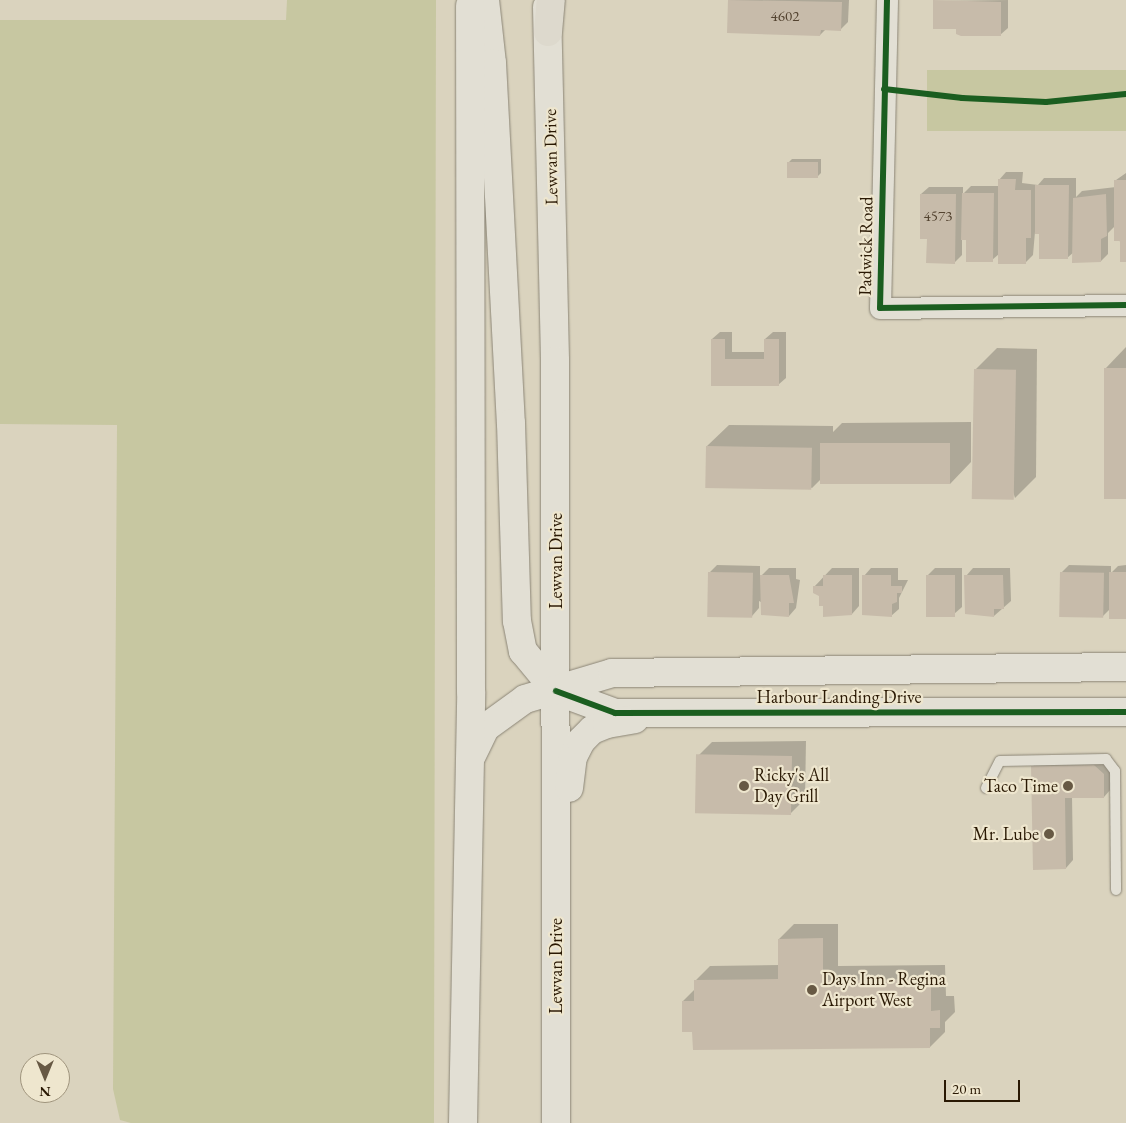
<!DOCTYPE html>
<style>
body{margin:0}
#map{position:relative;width:1126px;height:1123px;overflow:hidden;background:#dad3be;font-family:"EB Garamond",serif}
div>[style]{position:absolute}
.green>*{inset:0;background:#c7c7a1;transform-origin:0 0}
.shadow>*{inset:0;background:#0003}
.building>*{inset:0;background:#c7bbaa;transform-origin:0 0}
.roads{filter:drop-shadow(0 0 1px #8b8576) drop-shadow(0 0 1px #8b8576)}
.lane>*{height:10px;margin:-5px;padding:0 5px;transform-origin:5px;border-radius:5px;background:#e2dfd4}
.street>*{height:21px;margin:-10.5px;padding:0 10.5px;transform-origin:10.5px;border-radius:10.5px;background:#e2dfd4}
.secondary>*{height:28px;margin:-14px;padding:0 14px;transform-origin:14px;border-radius:14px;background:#e2dfd4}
.highway>*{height:28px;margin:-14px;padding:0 14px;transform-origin:14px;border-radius:14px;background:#ddd9cd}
.cycleway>*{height:6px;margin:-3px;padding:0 3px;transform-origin:3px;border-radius:3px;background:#1b5e20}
.dots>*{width:14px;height:14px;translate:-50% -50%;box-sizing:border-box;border:2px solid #eee6ce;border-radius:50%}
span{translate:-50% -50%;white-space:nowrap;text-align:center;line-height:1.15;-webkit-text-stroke:4.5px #eee6ce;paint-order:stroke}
.number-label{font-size:15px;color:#534330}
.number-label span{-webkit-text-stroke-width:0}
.street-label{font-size:18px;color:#291803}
.poi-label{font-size:18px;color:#291803}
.left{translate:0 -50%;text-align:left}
.right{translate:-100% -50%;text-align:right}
.north{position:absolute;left:20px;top:1053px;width:50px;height:50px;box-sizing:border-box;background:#eee6ce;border:1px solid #9f947d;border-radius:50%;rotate:180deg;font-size:14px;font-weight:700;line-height:20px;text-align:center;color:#291803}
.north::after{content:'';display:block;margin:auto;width:18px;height:22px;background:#675944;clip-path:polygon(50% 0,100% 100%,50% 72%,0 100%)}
.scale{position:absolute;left:944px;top:1080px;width:76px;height:22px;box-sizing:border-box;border:2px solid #291803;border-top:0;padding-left:6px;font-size:15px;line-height:18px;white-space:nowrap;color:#291803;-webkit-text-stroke:4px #eee6ce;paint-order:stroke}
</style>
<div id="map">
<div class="green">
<div style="clip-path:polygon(287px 0,436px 0,434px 1123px,131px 1123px,120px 1120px,113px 1089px,117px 425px,0 424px,0 20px,286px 20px)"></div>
<div style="left:927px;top:70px;width:199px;height:61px"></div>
</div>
<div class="shadow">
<div style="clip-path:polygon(730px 0,849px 0,848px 22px,840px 30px,826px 29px,820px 35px,728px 32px)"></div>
<div style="clip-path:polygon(1008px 0,1008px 28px,1000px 35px,957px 28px,934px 1px)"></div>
<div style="clip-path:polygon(792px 159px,821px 159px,821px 173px,817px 177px,789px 162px)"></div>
<div style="clip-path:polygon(1006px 172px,1023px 172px,1022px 183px,1038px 185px,1044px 178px,1076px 178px,1076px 197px,1082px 191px,1116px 187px,1116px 180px,1126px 173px,1126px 261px,1115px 226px,1108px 233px,1108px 254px,1101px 261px,1074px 252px,1067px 258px,1041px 232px,1035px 232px,1033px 255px,1026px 262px,999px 254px,992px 260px,967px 238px,962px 238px,962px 255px,955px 262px,928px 237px,921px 194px,929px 187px,963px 187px,963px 194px,971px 186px,999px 186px,999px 180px)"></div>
<div style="clip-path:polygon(720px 332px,732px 332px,732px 352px,765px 352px,765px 339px,773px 332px,786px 332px,786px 378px,778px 385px,712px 385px,712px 339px)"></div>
<div style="clip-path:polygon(1126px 347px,1126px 498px,1105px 369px)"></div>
<div style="clip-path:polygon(997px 348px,1037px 349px,1036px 477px,1015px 498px,976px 369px)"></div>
<div style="clip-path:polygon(971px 422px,971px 462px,950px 484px,821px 479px,812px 488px,707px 446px,729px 425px,833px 426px,833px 432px,842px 423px)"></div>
<div style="clip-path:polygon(717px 565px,760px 566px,760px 577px,769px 568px,796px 568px,796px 579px,800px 580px,796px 608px,789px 616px,759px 601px,759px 608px,752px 616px,710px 572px)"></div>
<div style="clip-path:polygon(1069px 565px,1111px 566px,1111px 573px,1118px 566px,1126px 565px,1126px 616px,1111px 608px,1103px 616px,1061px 573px)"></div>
<div style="clip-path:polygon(832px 568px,859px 568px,859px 606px,852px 614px,824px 604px,814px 587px)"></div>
<div style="clip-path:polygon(871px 568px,898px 568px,898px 580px,908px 580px,899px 598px,899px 609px,891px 616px,864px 576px)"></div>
<div style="clip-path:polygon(935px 568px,962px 568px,962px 607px,954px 614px,927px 576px)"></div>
<div style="clip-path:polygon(973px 568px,1010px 568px,1011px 601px,994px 616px,966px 576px)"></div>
<div style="clip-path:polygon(806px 741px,805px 799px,790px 814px,697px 757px,712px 742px)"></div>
<div style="clip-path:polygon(1102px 758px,1111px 766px,1111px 789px,1104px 797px,1072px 796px,1073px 860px,1066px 868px,1032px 767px,1040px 759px)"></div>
<div style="clip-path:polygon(794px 924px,838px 924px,838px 966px,945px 965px,946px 996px,954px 996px,955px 1012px,945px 1022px,945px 1032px,930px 1047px,694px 1030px,683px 1001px,695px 989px,695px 981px,710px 966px,780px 965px,779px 939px)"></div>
</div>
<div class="building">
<div style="clip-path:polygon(728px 0,842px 2px,841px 31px,821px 30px,820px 36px,727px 33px)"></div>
<div style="clip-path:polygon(933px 0,1001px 2px,1001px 36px,961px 36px,956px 34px,956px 29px,933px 29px)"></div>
<div style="left:787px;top:162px;width:31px;height:16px"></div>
<div style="clip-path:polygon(998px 179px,1016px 179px,1015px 190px,1031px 190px,1031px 238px,1026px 238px,1026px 264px,998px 264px)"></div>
<div style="clip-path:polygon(1114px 180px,1126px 180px,1126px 262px,1120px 262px,1120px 241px,1114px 241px)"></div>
<div style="clip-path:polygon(1035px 185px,1069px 185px,1068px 259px,1039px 259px,1039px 234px,1035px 234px)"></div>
<div style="clip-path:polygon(962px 193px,994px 193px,993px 262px,966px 262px,966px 240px,961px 240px)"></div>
<div style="clip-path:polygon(920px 194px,956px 194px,955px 264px,926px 263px,927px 239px,920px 239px)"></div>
<div style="clip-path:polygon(1106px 194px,1107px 236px,1101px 239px,1101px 262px,1072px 263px,1073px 198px)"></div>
<div style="clip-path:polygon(711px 339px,725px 339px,725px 359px,764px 359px,764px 339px,779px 339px,779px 386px,711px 386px)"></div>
<div style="left:1104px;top:368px;width:22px;height:131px"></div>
<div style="left:974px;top:369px;width:42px;height:130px;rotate:1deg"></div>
<div style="left:820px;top:443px;width:130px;height:41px"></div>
<div style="left:706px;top:446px;width:106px;height:42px;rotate:1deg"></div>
<div style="left:708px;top:572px;width:45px;height:45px;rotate:1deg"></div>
<div style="left:1060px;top:572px;width:44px;height:45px;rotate:1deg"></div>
<div style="left:1126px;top:572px;width:47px;height:17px;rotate:90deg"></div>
<div style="clip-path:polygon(760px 575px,789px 575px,794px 603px,789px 603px,789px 617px,761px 615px)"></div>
<div style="clip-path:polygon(823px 575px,852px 575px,852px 615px,823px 617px,823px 606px,819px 606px,819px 596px,813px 593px,813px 586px,823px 586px)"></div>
<div style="clip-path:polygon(862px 575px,891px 575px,891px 586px,902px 586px,902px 593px,897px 593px,897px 602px,892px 604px,892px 617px,862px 615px)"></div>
<div style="left:926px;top:575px;width:29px;height:42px"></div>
<div style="clip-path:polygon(964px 575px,1003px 575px,1004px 609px,994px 609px,994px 617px,965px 614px)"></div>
<div style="left:792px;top:756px;width:59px;height:96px;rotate:91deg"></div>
<div style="clip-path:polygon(1094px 765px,1104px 774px,1104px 798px,1065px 798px,1066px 869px,1033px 870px,1031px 766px)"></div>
<div style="clip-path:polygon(823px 938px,823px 980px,931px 979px,931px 1011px,940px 1010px,940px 1028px,930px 1028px,930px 1048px,693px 1050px,692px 1032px,682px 1032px,682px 1001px,694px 1001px,694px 980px,778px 979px,778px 939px)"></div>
</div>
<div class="roads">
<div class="lane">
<div style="left:986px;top:788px;width:30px;rotate:-63deg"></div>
<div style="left:1000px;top:761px;width:106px;rotate:-1.1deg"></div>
<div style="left:1106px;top:759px;width:15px;rotate:53deg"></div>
<div style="left:1115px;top:771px;width:119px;rotate:89.5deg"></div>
</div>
<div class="street">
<div style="left:887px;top:0;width:308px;rotate:91.3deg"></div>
<div style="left:880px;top:308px;width:246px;rotate:-0.7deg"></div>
</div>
<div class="secondary">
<div style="left:485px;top:0;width:63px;rotate:83.7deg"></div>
<div style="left:492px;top:63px;width:361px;rotate:87deg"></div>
<div style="left:511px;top:423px;width:198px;rotate:88.3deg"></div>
<div style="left:517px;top:621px;width:31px;rotate:79deg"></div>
<div style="left:523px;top:651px;width:52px;rotate:50.5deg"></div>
<div style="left:556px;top:691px;width:63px;rotate:20.4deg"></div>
<div style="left:615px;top:713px;width:511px;rotate:-0.11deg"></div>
<div style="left:547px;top:7px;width:354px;rotate:88.7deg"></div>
<div style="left:555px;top:361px;width:762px;rotate:89.92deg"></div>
<div style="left:472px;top:755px;width:30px;rotate:-64deg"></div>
<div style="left:485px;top:728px;width:49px;rotate:-35.9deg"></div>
<div style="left:525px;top:699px;width:91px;rotate:-16.6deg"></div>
<div style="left:612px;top:673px;width:514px;rotate:-0.67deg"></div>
<div style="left:569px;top:788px;width:31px;rotate:-83deg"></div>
<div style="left:573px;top:757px;width:18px;rotate:-63deg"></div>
<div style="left:581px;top:741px;width:16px;rotate:-45deg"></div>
<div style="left:592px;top:730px;width:16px;rotate:-22deg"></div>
<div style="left:607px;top:724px;width:28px;rotate:-10deg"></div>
<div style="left:463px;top:1123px;width:431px;rotate:-88.9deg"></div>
<div style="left:471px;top:692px;width:686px;rotate:-90.08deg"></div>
</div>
<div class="highway">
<div style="left:548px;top:32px;width:32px;rotate:-85deg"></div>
</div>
</div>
<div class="cycleway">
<div style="left:887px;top:0;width:308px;rotate:91.3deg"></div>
<div style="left:880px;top:308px;width:246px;rotate:-0.7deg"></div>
<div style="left:884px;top:89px;width:79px;rotate:6.6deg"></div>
<div style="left:962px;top:98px;width:84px;rotate:2.7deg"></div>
<div style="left:1046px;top:102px;width:80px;rotate:-5.7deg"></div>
<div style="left:556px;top:691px;width:63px;rotate:20.4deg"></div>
<div style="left:615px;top:713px;width:511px;rotate:-0.11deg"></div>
</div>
<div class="dots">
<div style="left:744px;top:786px;background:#675944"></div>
<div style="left:1068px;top:786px;background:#675944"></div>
<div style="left:1049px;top:834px;background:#675944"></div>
<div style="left:812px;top:990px;background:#675944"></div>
</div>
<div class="number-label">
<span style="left:785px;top:16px">4602</span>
<span style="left:938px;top:216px">4573</span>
</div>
<div class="street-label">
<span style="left:551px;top:157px;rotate:-91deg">Lewvan Drive</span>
<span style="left:866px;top:246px;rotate:-89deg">Padwick Road</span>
<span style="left:556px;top:561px;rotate:-90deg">Lewvan Drive</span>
<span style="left:839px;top:697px">Harbour Landing Drive</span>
<span style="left:556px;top:966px;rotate:-90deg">Lewvan Drive</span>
</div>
<div class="poi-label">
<span class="left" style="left:754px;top:786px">Ricky's All<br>Day Grill</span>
<span class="right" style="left:1058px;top:786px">Taco Time</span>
<span class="right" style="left:1039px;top:834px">Mr. Lube</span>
<span class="left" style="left:822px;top:990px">Days Inn - Regina<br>Airport West</span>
</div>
<div class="north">N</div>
<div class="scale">20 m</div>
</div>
